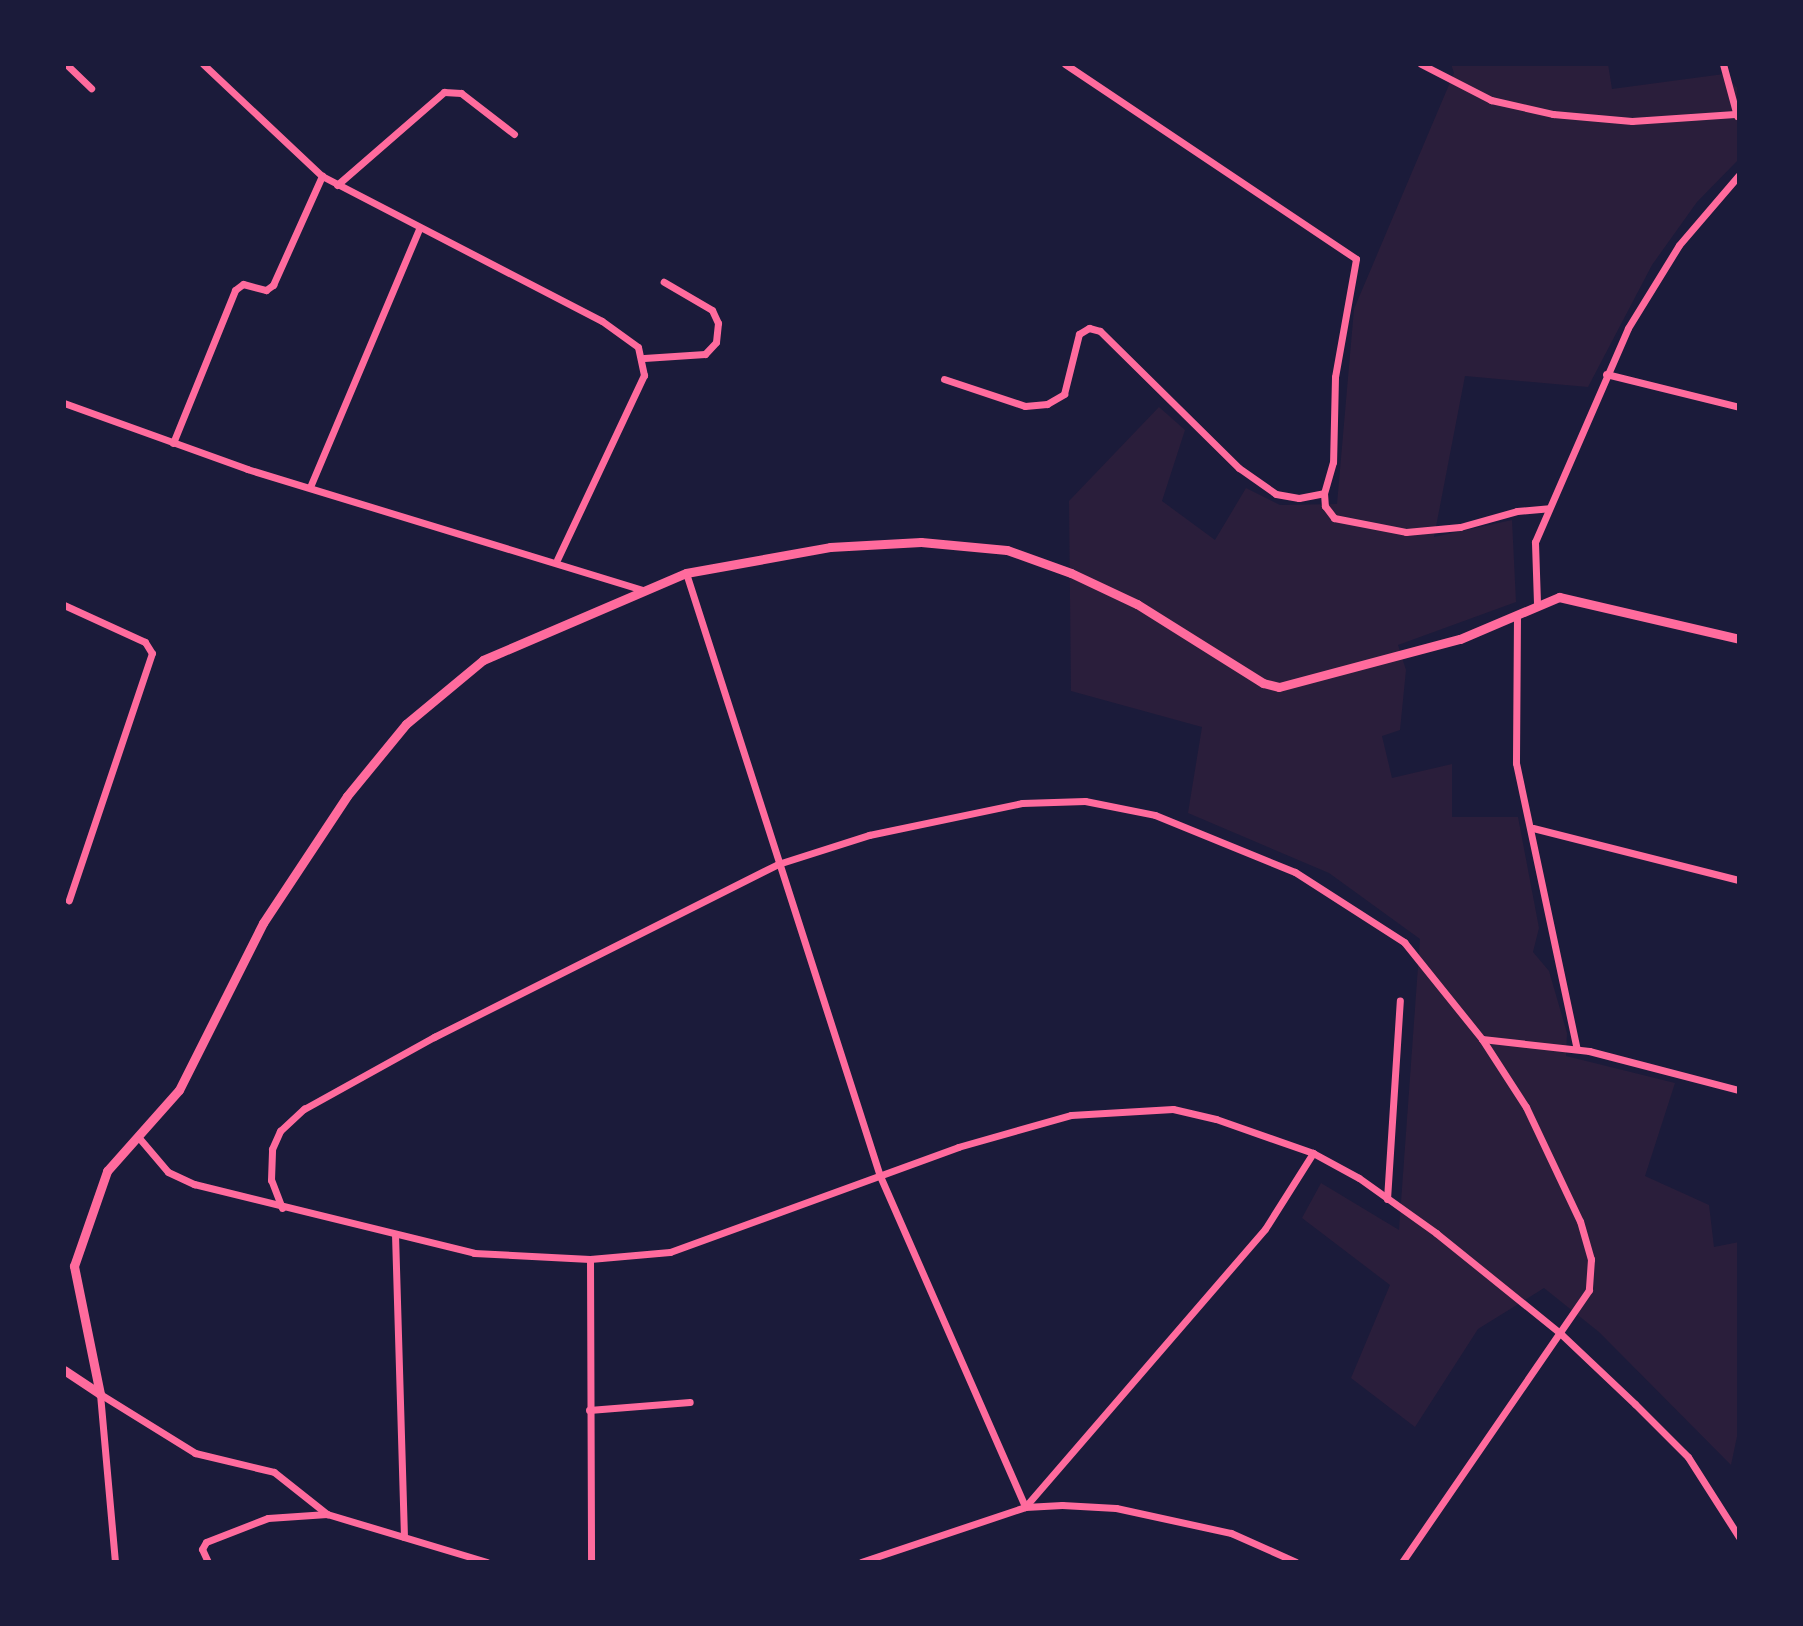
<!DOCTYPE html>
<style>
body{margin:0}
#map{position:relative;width:1803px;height:1626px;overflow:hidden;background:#1b1b3a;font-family:Lato,sans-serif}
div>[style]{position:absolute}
.green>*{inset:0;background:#2a1e3b}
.minor>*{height:7px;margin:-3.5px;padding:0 3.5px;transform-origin:3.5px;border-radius:3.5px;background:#ff6b9d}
.tertiary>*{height:9px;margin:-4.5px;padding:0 4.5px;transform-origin:4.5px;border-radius:4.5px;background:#ff6b9d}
span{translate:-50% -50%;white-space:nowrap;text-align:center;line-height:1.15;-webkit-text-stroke:8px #1b1b3a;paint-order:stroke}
.frame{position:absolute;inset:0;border:66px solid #1b1b3a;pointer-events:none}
</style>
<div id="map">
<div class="green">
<div style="clip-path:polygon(1451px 64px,1608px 64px,1612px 89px,1724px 74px,1739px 90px,1739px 159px,1697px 202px,1652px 265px,1588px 387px,1465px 376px,1434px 537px,1512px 520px,1516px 602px,1398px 645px,1406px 670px,1400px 730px,1382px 736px,1392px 778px,1452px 764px,1452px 817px,1518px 817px,1539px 928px,1533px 952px,1549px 971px,1567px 1033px,1566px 1056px,1675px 1083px,1645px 1176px,1709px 1205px,1714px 1247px,1739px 1242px,1739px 1427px,1731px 1465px,1599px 1332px,1544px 1288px,1478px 1329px,1415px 1427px,1351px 1378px,1390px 1285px,1302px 1218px,1321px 1183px,1399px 1230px,1420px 939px,1329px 873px,1188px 813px,1202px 727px,1071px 691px,1069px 501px,1159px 407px,1185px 430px,1162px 501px,1215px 540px,1246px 488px,1280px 505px,1337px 504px,1354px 309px,1454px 73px)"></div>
</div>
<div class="minor">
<div style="left:66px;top:64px;width:35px;rotate:44deg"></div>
<div style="left:203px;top:64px;width:163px;rotate:43.3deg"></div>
<div style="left:322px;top:176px;width:315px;rotate:27.4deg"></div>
<div style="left:602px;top:321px;width:44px;rotate:35.8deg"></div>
<div style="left:638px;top:347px;width:29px;rotate:78deg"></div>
<div style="left:644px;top:375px;width:204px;rotate:115.2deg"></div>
<div style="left:1065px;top:64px;width:350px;rotate:33.8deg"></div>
<div style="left:1356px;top:259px;width:120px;rotate:100.1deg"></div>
<div style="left:1335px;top:377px;width:85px;rotate:91.3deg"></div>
<div style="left:1333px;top:462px;width:32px;rotate:106deg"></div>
<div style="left:1324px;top:493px;width:13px;rotate:86deg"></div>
<div style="left:1325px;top:506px;width:15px;rotate:53deg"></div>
<div style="left:1334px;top:518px;width:73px;rotate:11deg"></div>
<div style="left:1406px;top:532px;width:54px;rotate:-5.3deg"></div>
<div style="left:1460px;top:527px;width:59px;rotate:-15.7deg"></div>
<div style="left:1517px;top:511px;width:32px;rotate:-5deg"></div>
<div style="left:1421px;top:64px;width:79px;rotate:27.2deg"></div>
<div style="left:1491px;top:100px;width:64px;rotate:12.7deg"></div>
<div style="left:1553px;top:114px;width:79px;rotate:5.1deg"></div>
<div style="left:1632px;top:121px;width:103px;rotate:-3.9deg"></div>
<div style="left:1723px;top:64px;width:54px;rotate:74.9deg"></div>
<div style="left:337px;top:185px;width:142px;rotate:-41deg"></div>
<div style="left:444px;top:92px;width:17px;rotate:3deg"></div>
<div style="left:461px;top:93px;width:67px;rotate:37.7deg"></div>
<div style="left:644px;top:358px;width:61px;rotate:-3.8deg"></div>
<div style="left:705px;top:354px;width:16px;rotate:-47deg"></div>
<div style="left:716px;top:342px;width:19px;rotate:-84deg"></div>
<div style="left:718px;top:323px;width:14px;rotate:-115deg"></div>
<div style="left:712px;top:310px;width:56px;rotate:-149.7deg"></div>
<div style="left:1606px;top:374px;width:137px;rotate:13.9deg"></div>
<div style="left:944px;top:379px;width:85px;rotate:18.4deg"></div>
<div style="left:1025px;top:406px;width:22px;rotate:-5deg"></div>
<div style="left:1047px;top:404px;width:20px;rotate:-30deg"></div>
<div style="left:1064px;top:394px;width:62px;rotate:-76deg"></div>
<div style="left:1079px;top:334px;width:12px;rotate:-31deg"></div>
<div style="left:1089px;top:328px;width:11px;rotate:15deg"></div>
<div style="left:1100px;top:331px;width:195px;rotate:44.6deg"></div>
<div style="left:1239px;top:468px;width:45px;rotate:35.1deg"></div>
<div style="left:1276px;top:494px;width:23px;rotate:10deg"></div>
<div style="left:1299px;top:498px;width:25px;rotate:-11deg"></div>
<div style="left:64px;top:403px;width:195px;rotate:19.8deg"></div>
<div style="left:247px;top:469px;width:413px;rotate:17deg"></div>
<div style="left:173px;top:443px;width:165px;rotate:-67.9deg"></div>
<div style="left:235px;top:290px;width:10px;rotate:-37deg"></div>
<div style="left:243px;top:284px;width:24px;rotate:15deg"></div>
<div style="left:266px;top:290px;width:9px;rotate:-36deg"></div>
<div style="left:273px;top:285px;width:120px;rotate:-65.8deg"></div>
<div style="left:310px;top:487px;width:280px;rotate:-67.1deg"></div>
<div style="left:686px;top:573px;width:633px;rotate:72.17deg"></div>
<div style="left:880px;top:1176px;width:361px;rotate:66.3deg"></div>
<div style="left:1025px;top:1507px;width:367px;rotate:-49.2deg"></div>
<div style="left:1265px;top:1229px;width:90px;rotate:-57.7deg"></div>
<div style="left:1537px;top:603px;width:61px;rotate:-91.9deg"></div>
<div style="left:1535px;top:542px;width:233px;rotate:-66.5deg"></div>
<div style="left:1628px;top:328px;width:97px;rotate:-58.4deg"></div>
<div style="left:1679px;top:245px;width:92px;rotate:-49.4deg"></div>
<div style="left:64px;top:605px;width:89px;rotate:24.6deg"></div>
<div style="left:145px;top:642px;width:13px;rotate:58deg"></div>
<div style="left:152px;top:653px;width:261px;rotate:108.6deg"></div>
<div style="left:1517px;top:616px;width:147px;rotate:90.4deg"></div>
<div style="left:1516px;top:763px;width:292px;rotate:78deg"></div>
<div style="left:1533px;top:828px;width:212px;rotate:14.2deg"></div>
<div style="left:1482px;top:1039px;width:108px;rotate:6.4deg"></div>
<div style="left:1589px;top:1051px;width:155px;rotate:14.6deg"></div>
<div style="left:140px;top:1139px;width:43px;rotate:49.7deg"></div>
<div style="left:168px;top:1172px;width:29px;rotate:25deg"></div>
<div style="left:194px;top:1184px;width:288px;rotate:13.8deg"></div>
<div style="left:474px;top:1253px;width:116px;rotate:3deg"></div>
<div style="left:590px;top:1259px;width:80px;rotate:-5deg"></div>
<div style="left:670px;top:1252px;width:307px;rotate:-20deg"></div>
<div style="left:958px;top:1147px;width:117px;rotate:-15.8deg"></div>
<div style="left:1071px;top:1115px;width:102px;rotate:-3.4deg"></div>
<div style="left:1173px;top:1109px;width:44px;rotate:13.1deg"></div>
<div style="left:1216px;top:1119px;width:103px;rotate:19.3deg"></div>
<div style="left:1313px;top:1153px;width:52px;rotate:28.5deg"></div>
<div style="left:1359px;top:1178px;width:95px;rotate:35.5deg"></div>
<div style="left:1436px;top:1233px;width:161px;rotate:38.9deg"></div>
<div style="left:1561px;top:1334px;width:102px;rotate:43.4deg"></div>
<div style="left:1635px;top:1404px;width:75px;rotate:45deg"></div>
<div style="left:1688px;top:1457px;width:95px;rotate:57.5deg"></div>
<div style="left:1387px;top:1199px;width:199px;rotate:-86.3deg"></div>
<div style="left:282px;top:1208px;width:30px;rotate:-111deg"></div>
<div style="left:271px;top:1180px;width:31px;rotate:-88deg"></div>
<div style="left:272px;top:1149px;width:20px;rotate:-66deg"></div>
<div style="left:280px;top:1131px;width:33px;rotate:-43deg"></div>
<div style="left:304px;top:1109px;width:149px;rotate:-29deg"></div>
<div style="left:434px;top:1037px;width:385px;rotate:-26.7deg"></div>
<div style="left:778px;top:864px;width:96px;rotate:-17.7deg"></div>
<div style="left:869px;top:835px;width:156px;rotate:-11.8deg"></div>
<div style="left:1022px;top:803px;width:63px;rotate:-1.8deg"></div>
<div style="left:1085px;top:801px;width:71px;rotate:11.3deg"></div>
<div style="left:1155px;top:815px;width:151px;rotate:22.2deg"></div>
<div style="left:1295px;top:872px;width:130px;rotate:32.7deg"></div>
<div style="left:1404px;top:942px;width:124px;rotate:51.2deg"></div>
<div style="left:1482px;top:1039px;width:81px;rotate:57.1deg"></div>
<div style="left:1526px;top:1107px;width:126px;rotate:64.7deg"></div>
<div style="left:1580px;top:1221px;width:40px;rotate:74deg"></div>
<div style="left:1591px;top:1259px;width:31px;rotate:94deg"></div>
<div style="left:1589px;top:1290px;width:330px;rotate:124.5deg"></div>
<div style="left:395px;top:1234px;width:303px;rotate:88.3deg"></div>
<div style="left:590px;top:1259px;width:303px;rotate:89.8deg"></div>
<div style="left:100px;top:1394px;width:112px;rotate:31.8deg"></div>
<div style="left:195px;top:1453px;width:81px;rotate:13.5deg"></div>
<div style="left:274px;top:1472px;width:68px;rotate:38.4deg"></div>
<div style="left:327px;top:1514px;width:167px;rotate:16.7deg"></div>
<div style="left:100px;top:1394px;width:169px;rotate:84.9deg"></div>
<div style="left:589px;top:1410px;width:101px;rotate:-4.5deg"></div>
<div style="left:208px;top:1562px;width:14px;rotate:-115deg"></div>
<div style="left:202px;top:1549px;width:8px;rotate:-60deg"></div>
<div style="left:206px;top:1542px;width:66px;rotate:-21.2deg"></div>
<div style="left:268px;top:1518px;width:59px;rotate:-3.9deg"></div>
<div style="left:861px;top:1562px;width:173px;rotate:-18.5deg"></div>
<div style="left:1025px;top:1507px;width:37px;rotate:-3deg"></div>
<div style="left:1062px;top:1505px;width:54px;rotate:3.2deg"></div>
<div style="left:1116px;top:1508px;width:118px;rotate:12.3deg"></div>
<div style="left:1231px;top:1533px;width:71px;rotate:24deg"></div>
</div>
<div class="tertiary">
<div style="left:64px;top:1370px;width:43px;rotate:33.7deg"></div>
<div style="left:100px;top:1394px;width:131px;rotate:-101.5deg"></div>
<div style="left:74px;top:1266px;width:101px;rotate:-70.8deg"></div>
<div style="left:107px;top:1171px;width:108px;rotate:-48.4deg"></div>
<div style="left:179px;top:1090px;width:187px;rotate:-63.3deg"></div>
<div style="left:263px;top:923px;width:152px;rotate:-56.5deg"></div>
<div style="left:347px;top:796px;width:93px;rotate:-50.7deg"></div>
<div style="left:406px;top:724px;width:100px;rotate:-39.7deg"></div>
<div style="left:483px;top:660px;width:221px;rotate:-23.2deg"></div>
<div style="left:686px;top:573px;width:146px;rotate:-10.2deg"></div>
<div style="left:830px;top:547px;width:91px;rotate:-3.1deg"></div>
<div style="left:921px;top:542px;width:86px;rotate:5.3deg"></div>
<div style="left:1007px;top:550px;width:68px;rotate:19.8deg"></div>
<div style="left:1071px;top:573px;width:73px;rotate:25.2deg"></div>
<div style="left:1137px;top:604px;width:149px;rotate:32.1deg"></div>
<div style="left:1263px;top:683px;width:16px;rotate:14deg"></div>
<div style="left:1279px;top:687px;width:187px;rotate:-14.9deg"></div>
<div style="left:1460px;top:639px;width:108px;rotate:-23deg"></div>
<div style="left:1559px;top:597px;width:185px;rotate:13.1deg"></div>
</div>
<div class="frame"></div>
</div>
